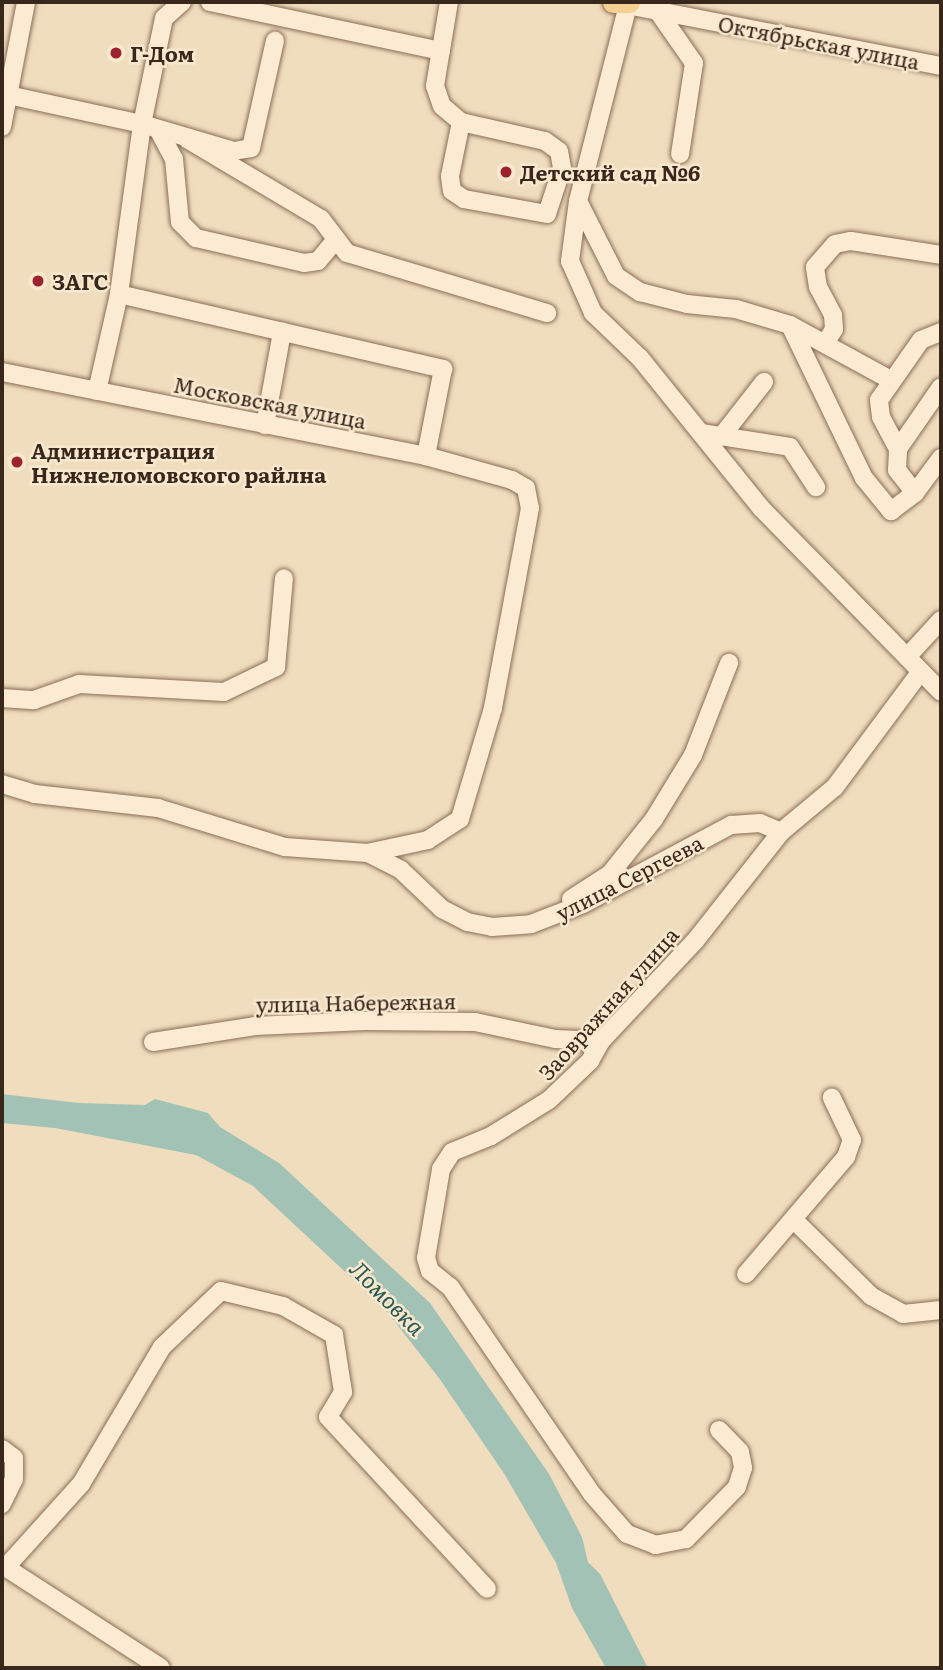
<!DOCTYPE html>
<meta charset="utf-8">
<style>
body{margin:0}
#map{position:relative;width:943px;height:1670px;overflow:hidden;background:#f0ddbe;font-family:Literata,serif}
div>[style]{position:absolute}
.water>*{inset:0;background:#a2c2b6}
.roads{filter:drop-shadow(0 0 2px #8a6d56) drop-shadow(0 0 2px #8a6d56)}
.minor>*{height:18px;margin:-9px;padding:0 9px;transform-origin:9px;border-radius:9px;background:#fbebd2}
.major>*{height:21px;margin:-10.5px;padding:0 10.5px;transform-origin:10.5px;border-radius:10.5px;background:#f6cf93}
.dots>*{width:19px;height:19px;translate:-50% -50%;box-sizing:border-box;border:4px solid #f7e8ce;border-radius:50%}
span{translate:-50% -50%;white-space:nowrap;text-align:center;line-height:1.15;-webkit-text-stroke:5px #f7e8ce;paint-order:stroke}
.street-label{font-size:21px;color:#38271b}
.poi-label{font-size:21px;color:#38271b;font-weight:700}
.left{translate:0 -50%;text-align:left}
.water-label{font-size:23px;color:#2a5952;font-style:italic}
.frame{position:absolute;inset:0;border:4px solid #38271b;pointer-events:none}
</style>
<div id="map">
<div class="water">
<div style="clip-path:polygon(2px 1094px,78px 1103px,145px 1105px,155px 1099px,208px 1113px,220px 1127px,279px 1163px,430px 1303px,549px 1474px,582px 1537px,588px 1562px,600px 1574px,648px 1668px,606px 1668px,572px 1608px,556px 1563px,505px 1475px,439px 1378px,384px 1308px,253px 1186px,196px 1155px,55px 1128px,2px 1123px)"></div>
</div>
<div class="roads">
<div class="minor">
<div style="left:182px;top:2px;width:24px;rotate:138deg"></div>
<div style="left:164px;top:18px;width:108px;rotate:101.7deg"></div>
<div style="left:142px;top:124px;width:172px;rotate:97.7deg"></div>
<div style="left:119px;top:294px;width:333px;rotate:13deg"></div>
<div style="left:443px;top:369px;width:89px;rotate:101.1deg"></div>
<div style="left:210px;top:2px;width:236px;rotate:12deg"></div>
<div style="left:449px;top:2px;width:85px;rotate:99.5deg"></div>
<div style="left:435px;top:86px;width:21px;rotate:71deg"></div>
<div style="left:442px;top:106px;width:25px;rotate:40deg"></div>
<div style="left:461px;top:122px;width:86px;rotate:12.7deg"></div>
<div style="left:545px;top:141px;width:17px;rotate:36deg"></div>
<div style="left:559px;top:151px;width:17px;rotate:80deg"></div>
<div style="left:562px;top:168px;width:48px;rotate:108.1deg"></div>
<div style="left:547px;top:214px;width:84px;rotate:-169.8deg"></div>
<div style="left:464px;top:199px;width:14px;rotate:-146deg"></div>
<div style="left:452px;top:191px;width:15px;rotate:-98deg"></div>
<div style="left:450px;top:176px;width:55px;rotate:-78.5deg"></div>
<div style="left:657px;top:10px;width:65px;rotate:55.1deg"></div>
<div style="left:694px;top:63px;width:92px;rotate:98.7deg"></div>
<div style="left:941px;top:66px;width:319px;rotate:-169deg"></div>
<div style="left:628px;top:5px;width:202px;rotate:104.3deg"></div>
<div style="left:578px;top:201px;width:61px;rotate:97.6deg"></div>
<div style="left:570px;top:261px;width:57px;rotate:66.1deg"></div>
<div style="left:593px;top:313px;width:65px;rotate:43.8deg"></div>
<div style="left:640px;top:358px;width:193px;rotate:51.1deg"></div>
<div style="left:761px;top:508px;width:257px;rotate:45.6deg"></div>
<div style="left:8px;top:95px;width:137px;rotate:12.2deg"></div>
<div style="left:142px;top:124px;width:96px;rotate:16.4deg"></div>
<div style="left:234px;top:151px;width:17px;rotate:-10deg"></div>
<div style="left:251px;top:148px;width:110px;rotate:-77.4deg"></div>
<div style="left:2px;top:127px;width:127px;rotate:-79.1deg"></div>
<div style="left:159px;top:131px;width:32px;rotate:62deg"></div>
<div style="left:174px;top:159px;width:63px;rotate:84.6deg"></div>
<div style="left:180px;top:222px;width:23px;rotate:45deg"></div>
<div style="left:196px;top:238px;width:111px;rotate:13deg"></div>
<div style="left:304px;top:263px;width:14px;rotate:-8deg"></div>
<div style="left:318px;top:261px;width:26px;rotate:-50deg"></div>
<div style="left:187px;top:139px;width:156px;rotate:30.8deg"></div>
<div style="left:321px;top:219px;width:43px;rotate:52.6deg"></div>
<div style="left:347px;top:253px;width:209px;rotate:16.7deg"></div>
<div style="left:578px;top:201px;width:84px;rotate:63.1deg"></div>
<div style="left:616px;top:276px;width:29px;rotate:34deg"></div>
<div style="left:640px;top:292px;width:49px;rotate:14.3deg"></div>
<div style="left:687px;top:304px;width:49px;rotate:5.8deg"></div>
<div style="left:736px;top:309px;width:56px;rotate:16.5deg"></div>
<div style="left:790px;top:325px;width:115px;rotate:28.6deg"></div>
<div style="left:790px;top:325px;width:170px;rotate:64.2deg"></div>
<div style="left:864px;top:478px;width:43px;rotate:50.7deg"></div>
<div style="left:891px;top:511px;width:30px;rotate:-37deg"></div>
<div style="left:915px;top:493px;width:44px;rotate:-53.4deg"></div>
<div style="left:826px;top:342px;width:15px;rotate:-58deg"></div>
<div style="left:834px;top:329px;width:14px;rotate:-94deg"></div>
<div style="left:833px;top:315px;width:32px;rotate:-118deg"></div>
<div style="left:818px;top:287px;width:20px;rotate:-99deg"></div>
<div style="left:815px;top:267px;width:30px;rotate:-49deg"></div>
<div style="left:835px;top:244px;width:16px;rotate:-11deg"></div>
<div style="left:851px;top:241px;width:91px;rotate:8.8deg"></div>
<div style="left:2px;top:372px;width:432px;rotate:11.2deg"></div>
<div style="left:426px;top:456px;width:89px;rotate:15.6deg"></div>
<div style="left:512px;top:480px;width:16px;rotate:30deg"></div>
<div style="left:526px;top:488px;width:20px;rotate:79deg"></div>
<div style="left:530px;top:508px;width:203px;rotate:100.5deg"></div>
<div style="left:493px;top:708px;width:116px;rotate:106.6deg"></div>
<div style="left:460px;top:819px;width:38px;rotate:147deg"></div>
<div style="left:428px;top:840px;width:61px;rotate:167.8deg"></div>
<div style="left:97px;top:391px;width:99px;rotate:-77.2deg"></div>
<div style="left:265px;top:425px;width:95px;rotate:-79.6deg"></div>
<div style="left:701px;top:433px;width:90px;rotate:8.9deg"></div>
<div style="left:790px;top:447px;width:48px;rotate:57deg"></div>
<div style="left:724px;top:433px;width:65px;rotate:-51.9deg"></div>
<div style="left:898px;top:449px;width:75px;rotate:-55.3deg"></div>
<div style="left:915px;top:493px;width:29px;rotate:-128deg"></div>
<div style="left:897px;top:470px;width:21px;rotate:-87deg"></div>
<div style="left:898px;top:449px;width:36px;rotate:-118deg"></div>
<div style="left:881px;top:417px;width:17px;rotate:-97deg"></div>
<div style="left:879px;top:400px;width:73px;rotate:-55deg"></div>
<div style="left:921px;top:340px;width:22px;rotate:-22deg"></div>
<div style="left:907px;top:657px;width:50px;rotate:-47.4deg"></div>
<div style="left:2px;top:698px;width:32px;rotate:4deg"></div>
<div style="left:34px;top:700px;width:48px;rotate:-19.6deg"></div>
<div style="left:79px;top:684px;width:145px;rotate:3.2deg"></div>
<div style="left:224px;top:692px;width:58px;rotate:-25.7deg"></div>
<div style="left:276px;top:667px;width:89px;rotate:-84.9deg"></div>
<div style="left:2px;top:784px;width:34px;rotate:17deg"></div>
<div style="left:35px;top:794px;width:124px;rotate:6.5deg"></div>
<div style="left:158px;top:808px;width:133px;rotate:17.1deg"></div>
<div style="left:285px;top:847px;width:83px;rotate:4.1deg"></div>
<div style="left:368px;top:853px;width:37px;rotate:27deg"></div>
<div style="left:401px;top:870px;width:57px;rotate:43.6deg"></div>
<div style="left:442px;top:909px;width:28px;rotate:27deg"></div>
<div style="left:467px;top:922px;width:25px;rotate:11deg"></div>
<div style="left:492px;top:927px;width:39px;rotate:-4deg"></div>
<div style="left:531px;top:924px;width:56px;rotate:-21deg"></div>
<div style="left:583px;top:904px;width:168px;rotate:-28.1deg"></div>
<div style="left:731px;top:825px;width:29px;rotate:-4deg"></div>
<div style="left:760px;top:823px;width:23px;rotate:23deg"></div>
<div style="left:571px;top:899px;width:46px;rotate:-32.7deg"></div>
<div style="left:610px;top:874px;width:70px;rotate:-51.3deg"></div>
<div style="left:654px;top:819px;width:75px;rotate:-58.6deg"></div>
<div style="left:693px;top:755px;width:99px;rotate:-68.6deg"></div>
<div style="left:153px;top:1042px;width:103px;rotate:-8.9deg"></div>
<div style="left:255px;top:1026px;width:110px;rotate:-2.6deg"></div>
<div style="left:365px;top:1021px;width:110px;rotate:0.5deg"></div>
<div style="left:475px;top:1022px;width:82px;rotate:12deg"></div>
<div style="left:555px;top:1039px;width:46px;rotate:2.5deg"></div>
<div style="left:795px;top:1221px;width:107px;rotate:44.6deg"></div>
<div style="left:871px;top:1296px;width:37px;rotate:29deg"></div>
<div style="left:903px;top:1314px;width:38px;rotate:-6deg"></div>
<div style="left:746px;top:1274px;width:154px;rotate:-49.5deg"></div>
<div style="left:846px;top:1157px;width:18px;rotate:-71deg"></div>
<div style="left:852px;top:1140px;width:47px;rotate:-115.5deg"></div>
<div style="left:719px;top:1430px;width:30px;rotate:46deg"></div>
<div style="left:740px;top:1452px;width:16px;rotate:79deg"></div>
<div style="left:743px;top:1468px;width:20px;rotate:108deg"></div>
<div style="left:737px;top:1487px;width:73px;rotate:134.4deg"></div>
<div style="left:686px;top:1539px;width:31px;rotate:169deg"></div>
<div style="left:656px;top:1545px;width:31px;rotate:-159deg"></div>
<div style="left:627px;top:1534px;width:53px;rotate:-131.2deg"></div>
<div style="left:592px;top:1494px;width:251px;rotate:-124.4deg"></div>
<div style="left:450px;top:1287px;width:26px;rotate:-141deg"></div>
<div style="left:430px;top:1271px;width:14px;rotate:-107deg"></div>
<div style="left:426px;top:1258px;width:90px;rotate:-80.4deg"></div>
<div style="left:441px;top:1169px;width:20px;rotate:-57deg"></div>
<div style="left:452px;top:1152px;width:42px;rotate:-22.3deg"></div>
<div style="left:491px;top:1136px;width:68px;rotate:-31.8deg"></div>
<div style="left:549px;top:1100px;width:57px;rotate:-43.6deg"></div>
<div style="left:590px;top:1061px;width:23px;rotate:-61deg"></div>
<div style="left:601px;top:1041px;width:137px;rotate:-46.8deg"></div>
<div style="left:695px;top:941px;width:139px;rotate:-51.7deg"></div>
<div style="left:781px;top:832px;width:70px;rotate:-39.8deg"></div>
<div style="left:835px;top:787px;width:144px;rotate:-53.4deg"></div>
<div style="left:2px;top:1449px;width:15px;rotate:37deg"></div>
<div style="left:14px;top:1458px;width:21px;rotate:90deg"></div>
<div style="left:14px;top:1479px;width:28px;rotate:116deg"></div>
<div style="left:2px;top:1565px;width:189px;rotate:32.9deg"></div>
<div style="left:6px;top:1567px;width:112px;rotate:-47.9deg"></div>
<div style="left:81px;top:1484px;width:159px;rotate:-59.4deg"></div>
<div style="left:162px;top:1347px;width:81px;rotate:-43.5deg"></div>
<div style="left:221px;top:1291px;width:64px;rotate:13.6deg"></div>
<div style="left:283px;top:1306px;width:59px;rotate:29.6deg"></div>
<div style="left:334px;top:1335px;width:58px;rotate:81deg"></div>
<div style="left:343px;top:1392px;width:29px;rotate:121deg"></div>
<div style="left:328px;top:1417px;width:234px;rotate:47.2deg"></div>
</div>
<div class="major">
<div style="left:613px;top:2px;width:16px"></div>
</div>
</div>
<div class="dots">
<div style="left:116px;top:53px;background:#9c232e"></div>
<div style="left:506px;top:172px;background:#9c232e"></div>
<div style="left:38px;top:281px;background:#9c232e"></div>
<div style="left:17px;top:462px;background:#9c232e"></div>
</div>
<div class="street-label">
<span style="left:819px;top:42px;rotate:11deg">Октябрьская улица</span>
<span style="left:270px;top:402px;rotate:11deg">Московская улица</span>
<span style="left:629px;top:877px;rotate:-27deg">улица Сергеева</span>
<span style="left:356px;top:1002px;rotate:-1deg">улица Набережная</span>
<span style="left:608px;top:1003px;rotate:-48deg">Заовражная улица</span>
</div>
<div class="poi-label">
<span class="left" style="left:130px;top:53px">Г-Дом</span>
<span class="left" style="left:520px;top:172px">Детский сад №6</span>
<span class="left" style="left:52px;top:281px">ЗАГС</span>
<span class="left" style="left:31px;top:462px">Администрация<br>Нижнеломовского райлна</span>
</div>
<div class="water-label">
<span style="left:388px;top:1297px;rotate:45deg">Ломовка</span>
</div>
<div class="frame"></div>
</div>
